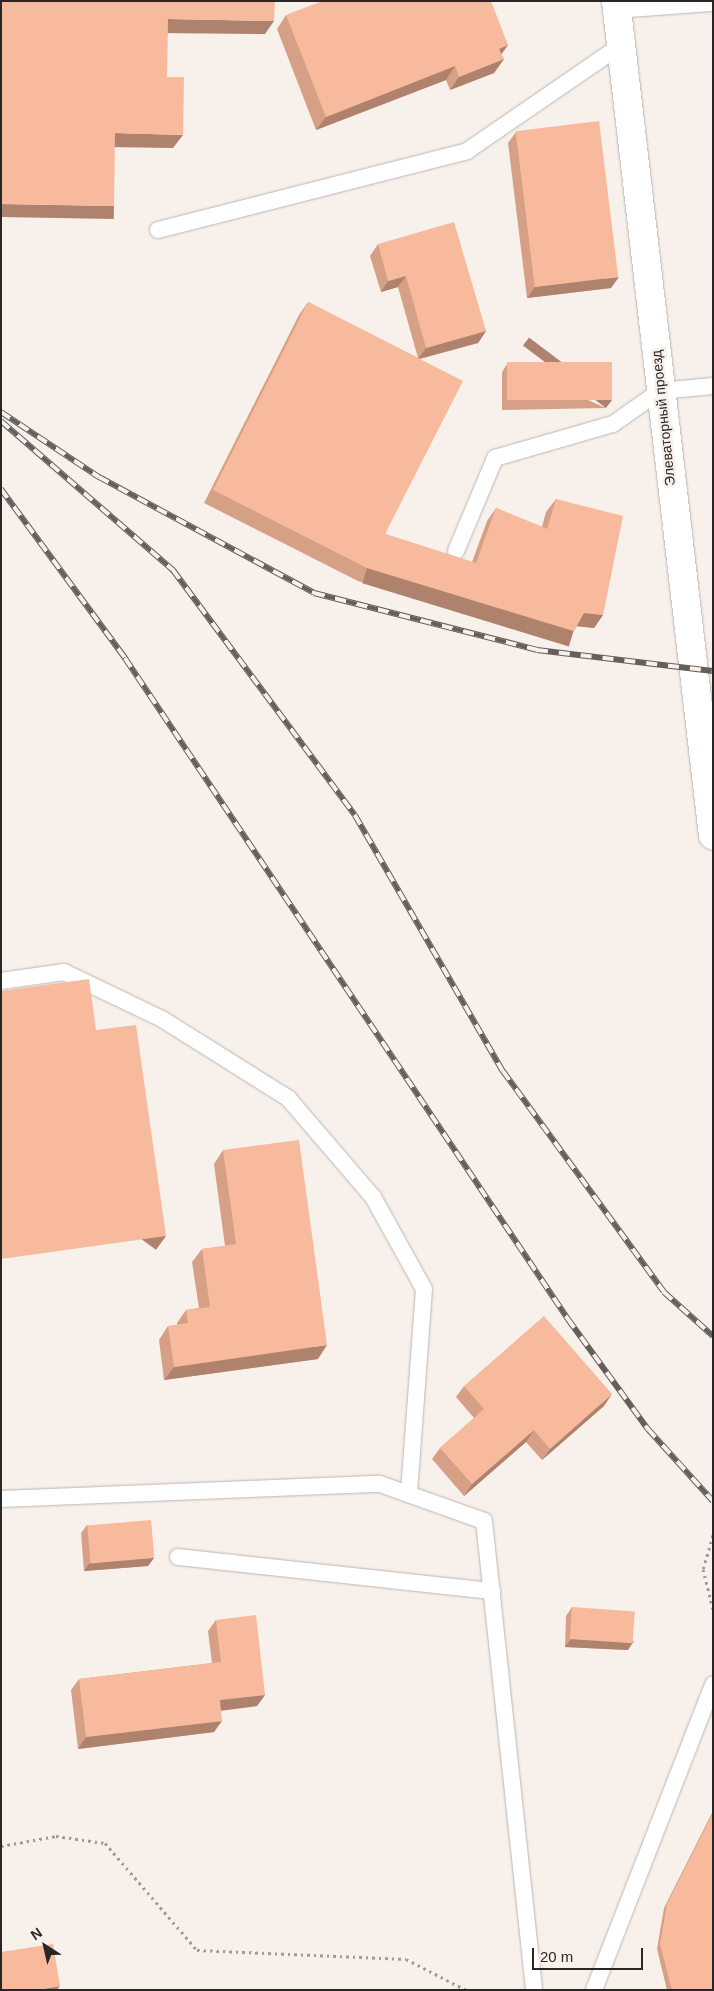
<!DOCTYPE html>
<meta charset="utf-8">
<style>
body{margin:0}
#map{position:relative;width:714px;height:1991px;overflow:hidden;background:#f8f0eb;font-family:Arial,sans-serif}
div>[style]{position:absolute}
.path>*{height:3px;margin-top:-1.5px;transform-origin:0;background:repeating-linear-gradient(90deg,#a09b97 0 2.5px,transparent 0 6.5px)}
.roads{filter:drop-shadow(0 0 1px #bdb5b1) drop-shadow(0 0 1px #bdb5b1)}
.service>*{height:16px;margin:-8px;padding:0 8px;transform-origin:8px;border-radius:8px;background:#fff}
.minor>*{height:28px;margin:-14px;padding:0 14px;transform-origin:14px;border-radius:14px;background:#fff}
.rail>*{height:5.5px;margin-top:-2.75px;transform-origin:0;background:repeating-linear-gradient(90deg,#f8f0eb 0 11px,#635f5d 0 22px);box-sizing:border-box;border-block:1px solid #635f5d}
.wall>*{inset:0;background:#d5a086}
.shaded-wall>*{inset:0;background:#ae826d;transform-origin:0 0}
.building>*{inset:0;background:#f8ba9c;transform-origin:0 0}
span{translate:-50% -50%;white-space:nowrap;text-align:center;line-height:1.15;-webkit-text-stroke:5px #f8f0eb;paint-order:stroke}
.street-label{font-size:14px;color:#292625}
.frame{position:absolute;inset:0;border:2px solid #292625;pointer-events:none}
.north{position:absolute;left:20px;top:1921px;width:50px;height:50px;-webkit-text-stroke:4px #f8f0eb;paint-order:stroke;rotate:325deg;font-size:14px;font-weight:700;line-height:20px;text-align:center;color:#292625}
.north::after{content:'';display:block;margin:auto;width:18px;height:22px;background:#292625;clip-path:polygon(50% 0,100% 100%,50% 72%,0 100%)}
.scale{position:absolute;left:532px;top:1948px;width:111px;height:22px;box-sizing:border-box;border:2px solid #292625;border-top:0;padding-left:6px;font-size:15px;line-height:18px;white-space:nowrap;color:#292625;-webkit-text-stroke:4px #f8f0eb;paint-order:stroke}
</style>
<div id="map">
<div class="path">
<div style="left:713px;top:1535px;width:35px;rotate:106deg"></div>
<div style="left:703px;top:1569px;width:41px;rotate:76deg"></div>
<div style="left:1px;top:1846px;width:56px;rotate:-10.3deg"></div>
<div style="left:56px;top:1836px;width:49px;rotate:8.1deg"></div>
<div style="left:105px;top:1843px;width:141px;rotate:49.3deg"></div>
<div style="left:197px;top:1950px;width:209px;rotate:2.5deg"></div>
<div style="left:406px;top:1959px;width:68px;rotate:27.3deg"></div>
</div>
<div class="roads">
<div class="service">
<div style="left:617px;top:10px;width:96px;rotate:-4.2deg"></div>
<div style="left:158px;top:230px;width:319px;rotate:-14.3deg"></div>
<div style="left:467px;top:151px;width:187px;rotate:-34.5deg"></div>
<div style="left:456px;top:551px;width:101px;rotate:-67.2deg"></div>
<div style="left:495px;top:458px;width:123px;rotate:-16.1deg"></div>
<div style="left:613px;top:424px;width:57px;rotate:-35.1deg"></div>
<div style="left:660px;top:391px;width:53px;rotate:-5.4deg"></div>
<div style="left:1px;top:981px;width:64px;rotate:-8.1deg"></div>
<div style="left:64px;top:972px;width:109px;rotate:25.6deg"></div>
<div style="left:162px;top:1019px;width:149px;rotate:32.1deg"></div>
<div style="left:288px;top:1098px;width:130px;rotate:49.4deg"></div>
<div style="left:373px;top:1197px;width:105px;rotate:61deg"></div>
<div style="left:424px;top:1289px;width:206px;rotate:94.2deg"></div>
<div style="left:1px;top:1499px;width:379px;rotate:-2.3deg"></div>
<div style="left:380px;top:1484px;width:110px;rotate:19.6deg"></div>
<div style="left:484px;top:1521px;width:472px;rotate:83.9deg"></div>
<div style="left:178px;top:1557px;width:316px;rotate:6.2deg"></div>
<div style="left:594px;top:1990px;width:328px;rotate:-68.7deg"></div>
</div>
<div class="minor">
<div style="left:616px;top:1px;width:840px;rotate:83.37deg"></div>
</div>
</div>
<div class="rail">
<div style="left:1px;top:412px;width:118px;rotate:33.6deg"></div>
<div style="left:99px;top:477px;width:244px;rotate:28.3deg"></div>
<div style="left:314px;top:593px;width:230px;rotate:14.3deg"></div>
<div style="left:537px;top:650px;width:177px;rotate:6.8deg"></div>
<div style="left:1px;top:421px;width:228px;rotate:40.9deg"></div>
<div style="left:173px;top:570px;width:305px;rotate:53.4deg"></div>
<div style="left:355px;top:815px;width:296px;rotate:60deg"></div>
<div style="left:503px;top:1071px;width:273px;rotate:53.9deg"></div>
<div style="left:664px;top:1292px;width:66px;rotate:41.9deg"></div>
<div style="left:1px;top:489px;width:210px;rotate:53.7deg"></div>
<div style="left:125px;top:658px;width:796px;rotate:56.17deg"></div>
<div style="left:568px;top:1319px;width:136px;rotate:54deg"></div>
<div style="left:648px;top:1429px;width:97px;rotate:47.9deg"></div>
</div>
<div class="wall">
<div style="clip-path:polygon(286px 15px,508px 45px,501px 54px,504px 59px,494px 73px,450px 90px,446px 80px,316px 130px,277px 29px)"></div>
<div style="clip-path:polygon(516px 132px,611px 288px,527px 298px,508px 143px)"></div>
<div style="clip-path:polygon(378px 244px,486px 331px,478px 343px,420px 359px,385px 534px,472px 562px,487px 521px,496px 508px,542px 527px,546px 512px,556px 499px,603px 615px,594px 628px,577px 626px,565px 644px,358px 581px,204px 503px,299px 315px,308px 302px,418px 358px,398px 287px,381px 292px,370px 256px)"></div>
<div style="clip-path:polygon(507px 364px,606px 408px,502px 410px,502px 372px)"></div>
<div style="clip-path:polygon(223px 1150px,318px 1359px,164px 1380px,159px 1340px,168px 1326px,177px 1325px,177px 1323px,186px 1310px,199px 1308px,192px 1262px,202px 1249px,225px 1246px,214px 1164px)"></div>
<div style="clip-path:polygon(464px 1386px,604px 1406px,542px 1460px,526px 1442px,464px 1496px,432px 1459px,440px 1448px,474px 1418px,456px 1397px)"></div>
<div style="clip-path:polygon(87px 1525px,154px 1558px,148px 1566px,84px 1571px,81px 1533px)"></div>
<div style="clip-path:polygon(572px 1607px,628px 1650px,565px 1647px,566px 1616px)"></div>
<div style="clip-path:polygon(216px 1620px,265px 1695px,257px 1706px,221px 1710px,214px 1732px,78px 1749px,71px 1690px,79px 1679px,212px 1663px,208px 1631px)"></div>
<div style="clip-path:polygon(713px 1811px,713px 1990px,667px 1990px,657px 1949px,664px 1908px)"></div>
</div>
<div class="shaded-wall">
<div style="clip-path:polygon(168px 19px,274px 21px,265px 34px,158px 33px)"></div>
<div style="clip-path:polygon(508px 45px,498px 59px,499px 49px)"></div>
<div style="clip-path:polygon(504px 59px,494px 73px,450px 90px,459px 77px)"></div>
<div style="clip-path:polygon(455px 66px,446px 80px,316px 130px,326px 117px)"></div>
<div style="clip-path:polygon(115px 133px,183px 135px,173px 148px,106px 147px)"></div>
<div style="left:1px;top:204px;width:113px;height:13px;rotate:1deg"></div>
<div style="clip-path:polygon(406px 276px,398px 287px,381px 292px,388px 281px)"></div>
<div style="clip-path:polygon(619px 277px,611px 288px,527px 298px,535px 287px)"></div>
<div style="clip-path:polygon(486px 331px,478px 343px,418px 359px,426px 348px)"></div>
<div style="left:612px;top:400px;width:10px;height:104px;rotate:127deg"></div>
<div style="left:367px;top:568px;width:216px;height:16px;rotate:17deg"></div>
<div style="clip-path:polygon(584px 613px,603px 615px,594px 628px,575px 626px)"></div>
<div style="left:166px;top:1236px;width:17px;height:167px;rotate:126deg"></div>
<div style="clip-path:polygon(327px 1345px,318px 1359px,164px 1380px,174px 1367px)"></div>
<div style="clip-path:polygon(612px 1394px,604px 1406px,542px 1460px,550px 1449px)"></div>
<div style="clip-path:polygon(534px 1430px,526px 1442px,464px 1496px,472px 1484px)"></div>
<div style="clip-path:polygon(154px 1558px,148px 1566px,84px 1571px,90px 1563px)"></div>
<div style="clip-path:polygon(571px 1639px,634px 1641px,628px 1650px,565px 1647px)"></div>
<div style="clip-path:polygon(265px 1695px,257px 1706px,212px 1712px,220px 1700px)"></div>
<div style="clip-path:polygon(222px 1721px,214px 1732px,78px 1749px,86px 1737px)"></div>
<div style="clip-path:polygon(60px 1986px,57px 1990px,36px 1990px)"></div>
</div>
<div class="building">
<div style="clip-path:polygon(1px 1px,275px 1px,274px 21px,168px 19px,167px 77px,184px 77px,183px 135px,115px 133px,114px 206px,1px 204px)"></div>
<div style="clip-path:polygon(322px 1px,491px 1px,508px 45px,499px 49px,504px 59px,459px 77px,455px 66px,326px 117px,286px 15px)"></div>
<div style="left:599px;top:121px;width:157px;height:84px;rotate:83deg"></div>
<div style="clip-path:polygon(454px 222px,486px 331px,426px 348px,406px 276px,388px 281px,378px 244px)"></div>
<div style="clip-path:polygon(308px 302px,463px 381px,385px 534px,476px 563px,496px 508px,547px 529px,556px 499px,623px 516px,603px 615px,584px 613px,574px 631px,367px 568px,213px 490px)"></div>
<div style="left:612px;top:362px;width:38px;height:105px;rotate:90deg"></div>
<div style="clip-path:polygon(89px 979px,96px 1030px,136px 1025px,166px 1236px,1px 1259px,1px 991px)"></div>
<div style="clip-path:polygon(299px 1140px,327px 1345px,174px 1367px,168px 1326px,188px 1323px,186px 1310px,210px 1307px,202px 1249px,236px 1244px,223px 1150px)"></div>
<div style="clip-path:polygon(544px 1316px,612px 1394px,550px 1449px,534px 1430px,472px 1484px,440px 1448px,484px 1409px,464px 1386px)"></div>
<div style="left:151px;top:1520px;width:38px;height:64px;rotate:85deg"></div>
<div style="left:572px;top:1607px;width:63px;height:32px;rotate:4deg"></div>
<div style="clip-path:polygon(256px 1615px,265px 1695px,220px 1700px,222px 1721px,86px 1737px,79px 1679px,221px 1662px,216px 1620px)"></div>
<div style="clip-path:polygon(713px 1813px,713px 1990px,672px 1990px,660px 1944px,667px 1904px)"></div>
<div style="clip-path:polygon(53px 1944px,60px 1986px,36px 1990px,1px 1990px,1px 1952px)"></div>
</div>
<div class="street-label">
<span style="left:663px;top:418px;rotate:-96deg">Элеваторный проезд</span>
</div>
<div class="frame"></div>
<div class="north">N</div>
<div class="scale">20 m</div>
</div>
